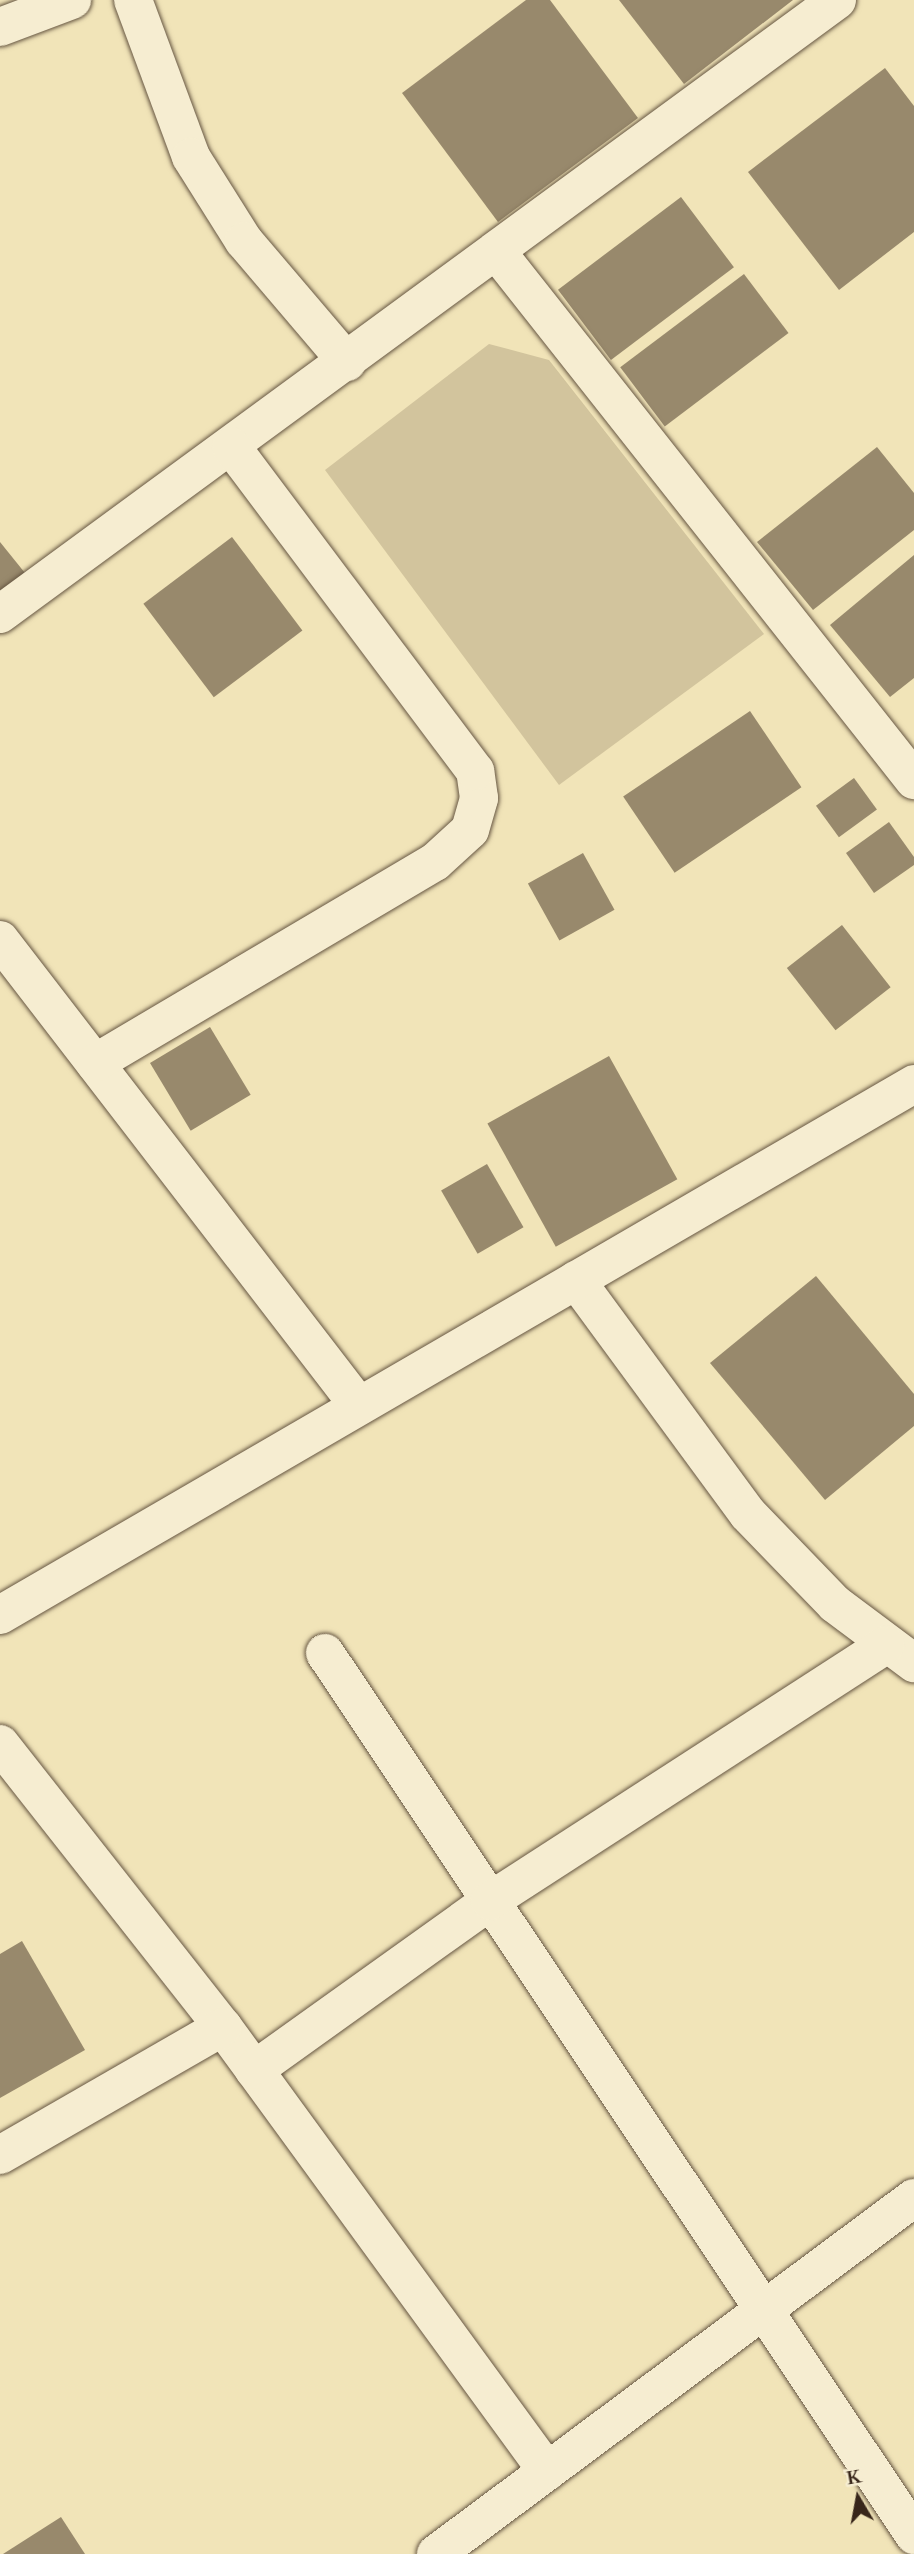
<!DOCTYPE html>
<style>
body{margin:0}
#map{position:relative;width:914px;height:2554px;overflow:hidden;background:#f1e4b8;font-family:Cardo,serif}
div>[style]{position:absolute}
.green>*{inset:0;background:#d2c49d}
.building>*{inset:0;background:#98896c;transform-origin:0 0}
.roads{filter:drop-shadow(0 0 2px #665642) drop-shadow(0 0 2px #665642)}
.minor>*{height:38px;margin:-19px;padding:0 19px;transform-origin:19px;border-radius:19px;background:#f6edd1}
span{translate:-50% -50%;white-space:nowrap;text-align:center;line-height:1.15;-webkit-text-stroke:5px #f6edd1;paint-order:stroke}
.north{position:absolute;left:823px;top:2463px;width:70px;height:70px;-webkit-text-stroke:5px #f6edd1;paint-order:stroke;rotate:350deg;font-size:19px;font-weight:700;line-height:28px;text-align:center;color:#38261a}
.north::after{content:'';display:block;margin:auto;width:24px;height:32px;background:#38261a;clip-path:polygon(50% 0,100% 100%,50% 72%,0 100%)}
</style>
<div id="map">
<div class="green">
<div style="clip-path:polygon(489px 344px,549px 360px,764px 634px,559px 785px,325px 470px)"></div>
</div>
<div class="building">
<div style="clip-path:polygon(526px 0,550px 0,638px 118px,498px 222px,402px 93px)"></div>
<div style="clip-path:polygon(619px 0,793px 0,684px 84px)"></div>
<div style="clip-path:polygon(885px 68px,914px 106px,914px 232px,839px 290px,748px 172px)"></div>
<div style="left:681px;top:197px;width:88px;height:154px;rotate:53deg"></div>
<div style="left:744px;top:274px;width:74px;height:155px;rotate:53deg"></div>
<div style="clip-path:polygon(877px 447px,914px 493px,914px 530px,813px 610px,757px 542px)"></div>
<div style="left:232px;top:537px;width:117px;height:111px;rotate:53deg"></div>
<div style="clip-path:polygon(0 542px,25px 573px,0 592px)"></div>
<div style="clip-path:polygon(914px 555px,914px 678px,890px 697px,830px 625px)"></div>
<div style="left:750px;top:711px;width:92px;height:153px;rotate:56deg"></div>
<div style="left:854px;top:778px;width:39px;height:47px;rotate:54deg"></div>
<div style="clip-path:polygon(889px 822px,914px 857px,914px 865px,874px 893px,846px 853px)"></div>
<div style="left:583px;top:853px;width:65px;height:63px;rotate:61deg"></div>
<div style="left:842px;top:925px;width:79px;height:70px;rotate:52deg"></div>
<div style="left:210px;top:1027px;width:79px;height:70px;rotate:59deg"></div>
<div style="left:609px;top:1056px;width:141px;height:139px;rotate:61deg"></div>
<div style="left:487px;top:1164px;width:73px;height:53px;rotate:60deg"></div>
<div style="clip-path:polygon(816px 1276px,914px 1394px,914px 1426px,825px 1500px,710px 1363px)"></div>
<div style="clip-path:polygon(22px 1941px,85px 2050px,0 2098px,0 1954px)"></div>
<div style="clip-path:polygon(61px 2517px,85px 2554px,3px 2554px)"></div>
</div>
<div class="roads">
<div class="minor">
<div style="left:133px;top:0;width:167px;rotate:69.7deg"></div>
<div style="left:191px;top:157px;width:99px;rotate:57.8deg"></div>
<div style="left:244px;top:241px;width:159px;rotate:49.6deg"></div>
<div style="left:0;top:27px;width:77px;rotate:-20.6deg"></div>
<div style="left:497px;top:252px;width:673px;rotate:51.7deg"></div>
<div style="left:0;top:614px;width:1038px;rotate:-36.26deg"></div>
<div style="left:0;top:940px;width:588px;rotate:52.39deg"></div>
<div style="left:95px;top:1063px;width:395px;rotate:-30.6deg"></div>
<div style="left:435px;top:862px;width:47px;rotate:-42.4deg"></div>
<div style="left:470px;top:830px;width:33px;rotate:-74deg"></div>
<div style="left:479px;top:798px;width:27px;rotate:-98deg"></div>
<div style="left:475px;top:771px;width:406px;rotate:-126.9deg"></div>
<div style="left:576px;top:1280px;width:290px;rotate:53.7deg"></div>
<div style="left:748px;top:1514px;width:125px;rotate:46deg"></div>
<div style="left:835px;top:1604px;width:99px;rotate:36.8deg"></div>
<div style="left:0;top:1615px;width:1057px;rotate:-30.15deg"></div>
<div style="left:325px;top:1653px;width:1061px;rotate:56.26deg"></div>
<div style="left:0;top:1744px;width:360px;rotate:51.8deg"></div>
<div style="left:223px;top:2027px;width:550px;rotate:53.88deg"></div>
<div style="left:254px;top:2070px;width:290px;rotate:-35.6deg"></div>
<div style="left:490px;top:1901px;width:471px;rotate:-32.9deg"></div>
<div style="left:0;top:2155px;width:257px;rotate:-29.9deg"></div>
<div style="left:436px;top:2554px;width:596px;rotate:-36.68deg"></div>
</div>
</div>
<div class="north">K</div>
</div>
